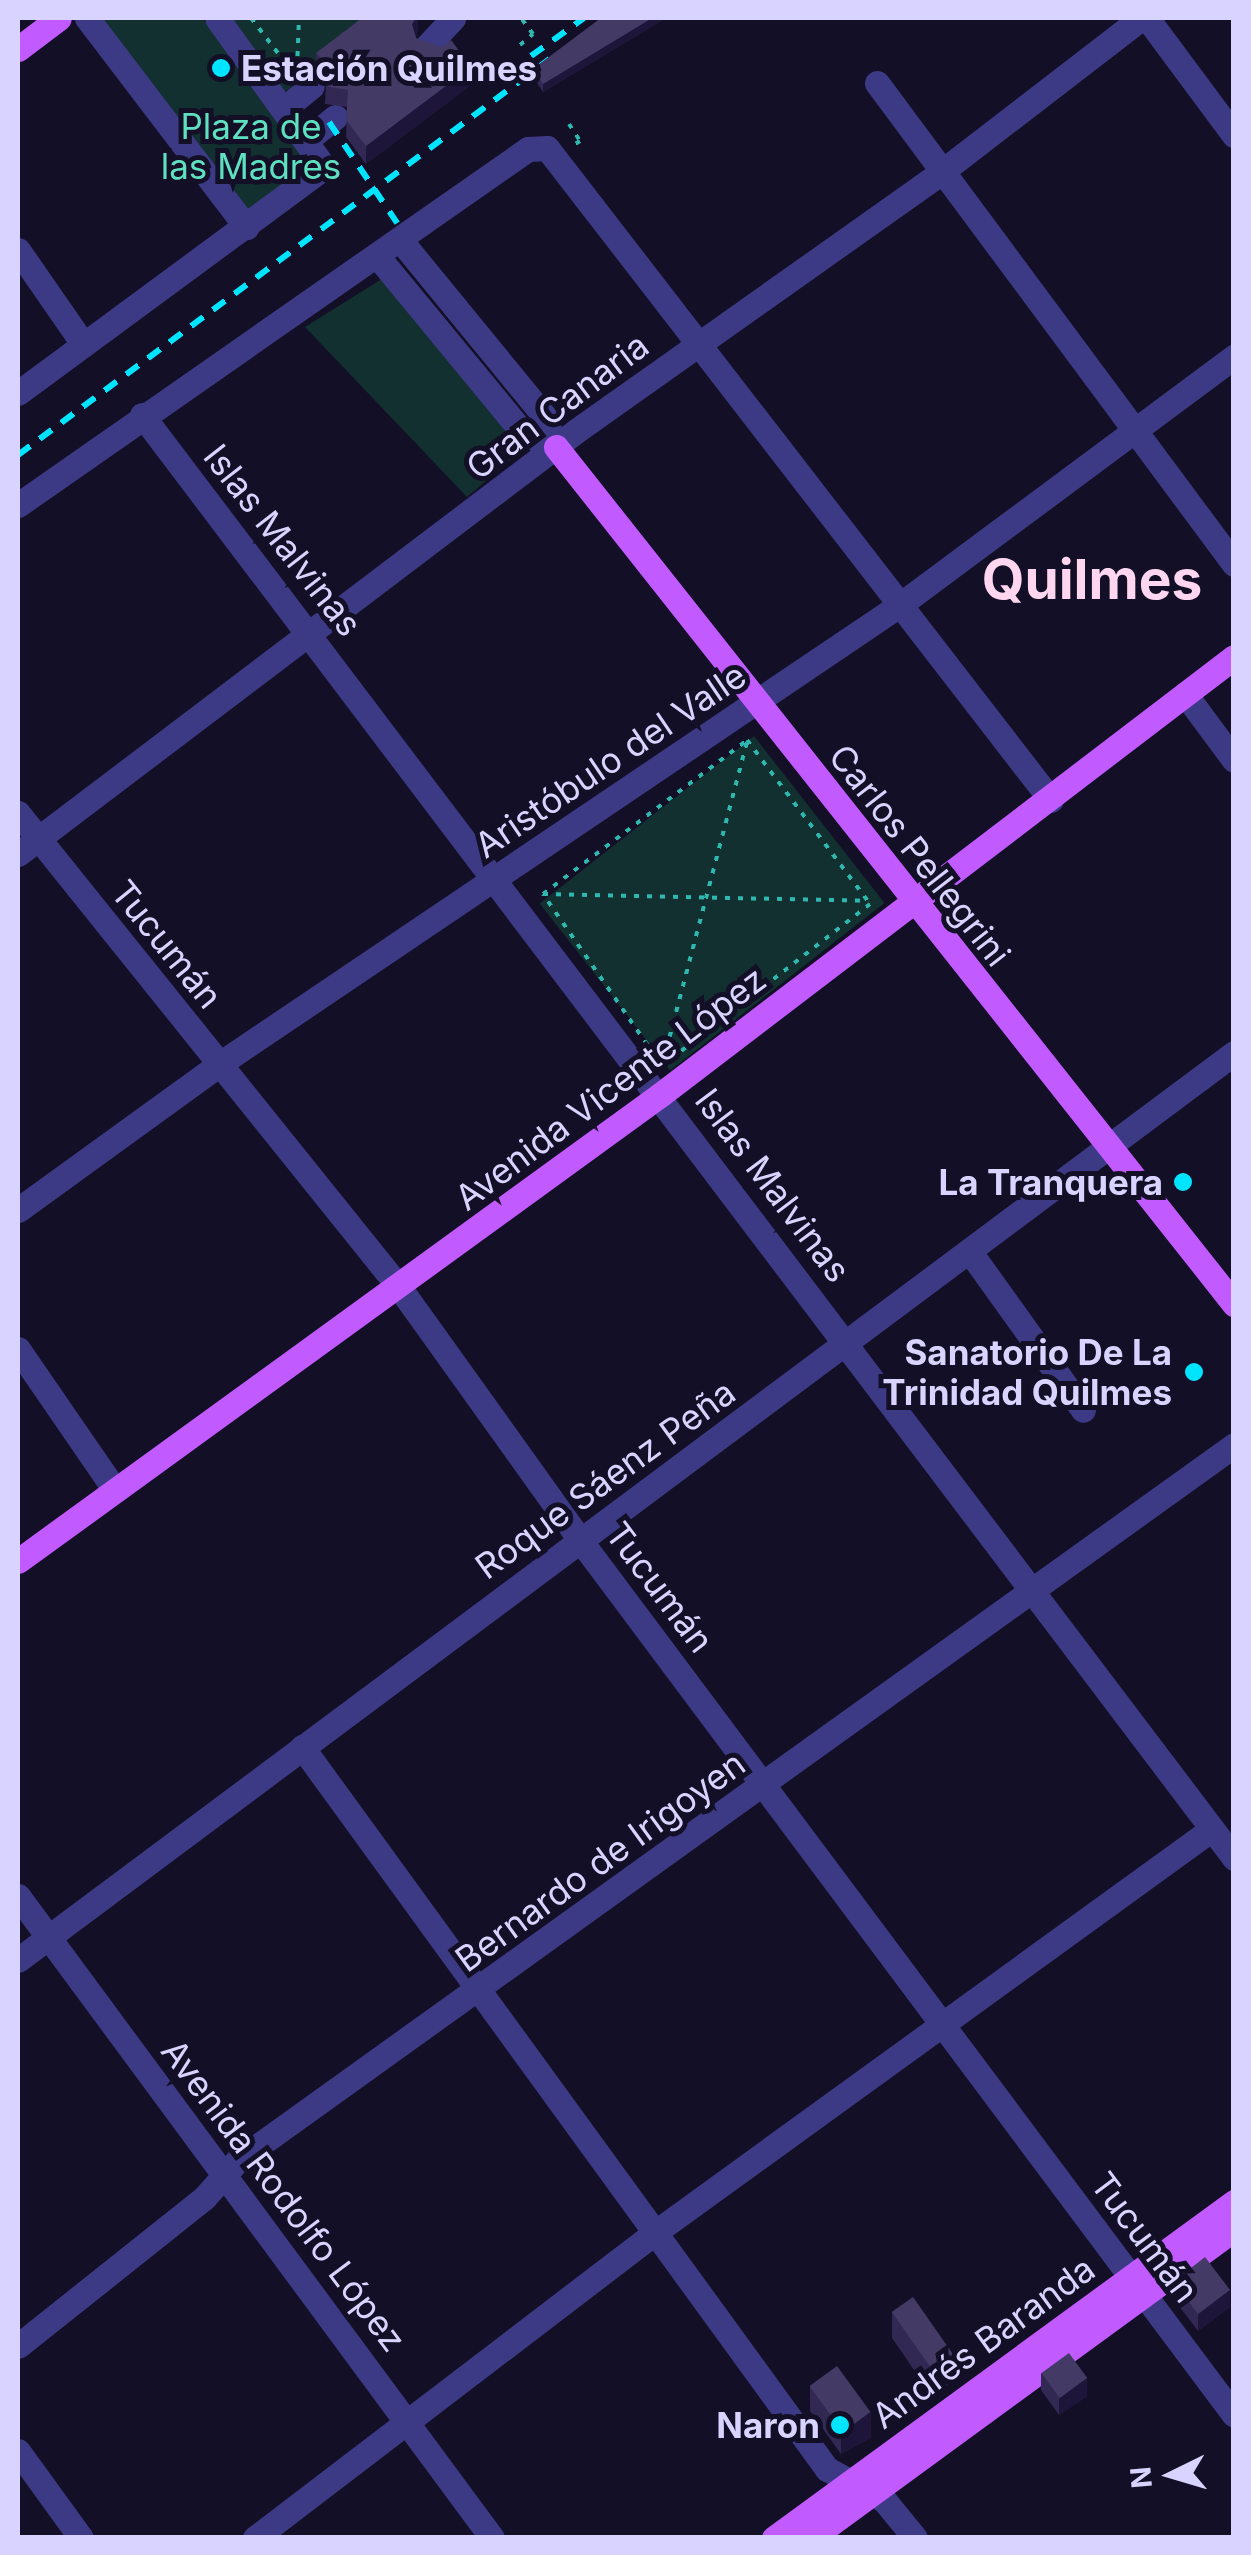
<!DOCTYPE html>
<meta charset="utf-8">
<style>
body{margin:0}
#map{position:relative;width:1251px;height:2555px;overflow:hidden;background:#130f26;font-family:Inter,sans-serif}
div>[style]{position:absolute}
.green>*{inset:0;background:#12302f;transform-origin:0 0}
.path>*{height:4px;margin-top:-2px;transform-origin:0;background:repeating-linear-gradient(90deg,#2fb8b0 0 5px,transparent 0 13px)}
.minor>*{height:25px;margin:-12.5px;padding:0 12.5px;transform-origin:12.5px;border-radius:12.5px;background:#3d3a85}
.major>*{height:25px;margin:-12.5px;padding:0 12.5px;transform-origin:12.5px;border-radius:12.5px;background:#c25bff}
.rail>*{height:6px;margin-top:-3px;transform-origin:0;background:repeating-linear-gradient(90deg,#00e5ff 0 15px,transparent 0 27px)}
.wall>*{inset:0;background:#312854}
.shaded-wall>*{inset:0;background:#1d163a}
.building>*{inset:0;background:#433a66;transform-origin:0 0}
.dots>*{width:28px;height:28px;translate:-50% -50%;box-sizing:border-box;border:5px solid #130f26;border-radius:50%}
span{translate:-50% -50%;white-space:nowrap;text-align:center;line-height:1.15;-webkit-text-stroke:10px #130f26;paint-order:stroke}
.poi-label{font-size:35px;color:#d9d4ff;font-weight:700}
.left{translate:0 -50%;text-align:left}
.right{translate:-100% -50%;text-align:right}
.park-label{font-size:35px;color:#5fe0c0}
.street-label{font-size:35px;color:#d9d4ff}
.town-label{font-size:55px;color:#ffd6f0;font-weight:700}
.frame{position:absolute;inset:0;border:20px solid #d9d4ff;pointer-events:none}
.north{position:absolute;left:1121px;top:2425px;width:100px;height:100px;-webkit-text-stroke:8px #130f26;paint-order:stroke;rotate:265deg;font-size:28px;font-weight:700;line-height:40px;text-align:center;color:#d9d4ff}
.north::after{content:'';display:block;margin:auto;width:35px;height:45px;background:#d9d4ff;clip-path:polygon(50% 0,100% 100%,50% 72%,0 100%)}
</style>
<div id="map">
<div class="green">
<div style="clip-path:polygon(99px 18px,202px 18px,318px 163px,254px 217px)"></div>
<div style="clip-path:polygon(229px 18px,384px 18px,285px 92px)"></div>
<div style="clip-path:polygon(393px 272px,537px 437px,467px 497px,305px 327px)"></div>
<div style="left:754px;top:736px;width:212px;height:272px;rotate:52deg"></div>
</div>
<div class="path">
<div style="left:251px;top:18px;width:71px;rotate:52.5deg"></div>
<div style="left:520px;top:45px;width:17px;rotate:-40deg"></div>
<div style="left:533px;top:34px;width:20px;rotate:-127deg"></div>
<div style="left:297px;top:69px;width:51px;rotate:-87.8deg"></div>
<div style="left:569px;top:124px;width:20px;rotate:57deg"></div>
<div style="left:580px;top:141px;width:9px;rotate:148deg"></div>
<div style="left:747px;top:740px;width:205px;rotate:53.1deg"></div>
<div style="left:870px;top:904px;width:264px;rotate:142.1deg"></div>
<div style="left:662px;top:1066px;width:209px;rotate:-124.7deg"></div>
<div style="left:543px;top:894px;width:256px;rotate:-37deg"></div>
<div style="left:543px;top:894px;width:324px;rotate:1.2deg"></div>
<div style="left:663px;top:1062px;width:331px;rotate:-75.3deg"></div>
</div>
<div class="minor">
<div style="left:87px;top:18px;width:263px;rotate:52.7deg"></div>
<div style="left:1147px;top:18px;width:146px;rotate:53.4deg"></div>
<div style="left:428px;top:45px;width:37px;rotate:-47deg"></div>
<div style="left:877px;top:83px;width:599px;rotate:53.42deg"></div>
<div style="left:286px;top:107px;width:33px;rotate:-39deg"></div>
<div style="left:308px;top:139px;width:35px;rotate:-39deg"></div>
<div style="left:401px;top:241px;width:226px;rotate:50.7deg"></div>
<div style="left:544px;top:416px;width:33px;rotate:69deg"></div>
<div style="left:18px;top:250px;width:114px;rotate:55.3deg"></div>
<div style="left:378px;top:257px;width:229px;rotate:50.5deg"></div>
<div style="left:524px;top:434px;width:35px;rotate:22deg"></div>
<div style="left:18px;top:393px;width:380px;rotate:-36.4deg"></div>
<div style="left:324px;top:167px;width:183px;rotate:-125.7deg"></div>
<div style="left:142px;top:415px;width:1810px;rotate:52.88deg"></div>
<div style="left:18px;top:505px;width:622px;rotate:-34.92deg"></div>
<div style="left:528px;top:149px;width:19px;rotate:-3deg"></div>
<div style="left:547px;top:148px;width:824px;rotate:52.3deg"></div>
<div style="left:1185px;top:694px;width:82px;rotate:53.4deg"></div>
<div style="left:18px;top:813px;width:608px;rotate:51.21deg"></div>
<div style="left:399px;top:1287px;width:311px;rotate:54.4deg"></div>
<div style="left:580px;top:1540px;width:1092px;rotate:53.22deg"></div>
<div style="left:18px;top:854px;width:700px;rotate:-37.16deg"></div>
<div style="left:576px;top:431px;width:446px;rotate:-35.3deg"></div>
<div style="left:940px;top:173px;width:254px;rotate:-37.6deg"></div>
<div style="left:18px;top:1210px;width:247px;rotate:-35.9deg"></div>
<div style="left:218px;top:1065px;width:824px;rotate:-34.02deg"></div>
<div style="left:901px;top:604px;width:415px;rotate:-36.6deg"></div>
<div style="left:970px;top:1252px;width:194px;rotate:54.4deg"></div>
<div style="left:18px;top:1349px;width:171px;rotate:55.5deg"></div>
<div style="left:302px;top:1747px;width:893px;rotate:53.98deg"></div>
<div style="left:827px;top:2469px;width:65px;rotate:28.5deg"></div>
<div style="left:884px;top:2500px;width:49px;rotate:50.8deg"></div>
<div style="left:18px;top:1896px;width:798px;rotate:53.56deg"></div>
<div style="left:18px;top:1960px;width:1517px;rotate:-36.72deg"></div>
<div style="left:18px;top:2346px;width:238px;rotate:-38.5deg"></div>
<div style="left:204px;top:2198px;width:50px;rotate:-48.3deg"></div>
<div style="left:237px;top:2161px;width:1227px;rotate:-35.68deg"></div>
<div style="left:18px;top:2451px;width:107px;rotate:54.1deg"></div>
<div style="left:255px;top:2538px;width:506px;rotate:-37.37deg"></div>
<div style="left:657px;top:2231px;width:685px;rotate:-35.92deg"></div>
</div>
<div class="major">
<div style="left:18px;top:49px;width:51px;rotate:-37.1deg"></div>
<div style="left:556px;top:447px;width:1093px;rotate:51.65deg"></div>
<div style="left:18px;top:1561px;width:793px;rotate:-35.97deg"></div>
<div style="left:660px;top:1095px;width:722px;rotate:-37.35deg"></div>
<div style="left:774px;top:2538px;width:570px;rotate:-36.15deg"></div>
<div style="left:811px;top:2538px;width:524px;rotate:-36.15deg"></div>
</div>
<div class="rail">
<div style="left:531px;top:56px;width:65px;rotate:-35.6deg"></div>
<div style="left:329px;top:122px;width:122px;rotate:56deg"></div>
<div style="left:18px;top:455px;width:670px;rotate:-36.68deg"></div>
</div>
<div class="wall">
<div style="clip-path:polygon(418px 18px,416px 38px,471px 85px,366px 164px,346px 137px,347px 107px,325px 104px,326px 81px,316px 70px,316px 53px)"></div>
<div style="clip-path:polygon(601px 18px,666px 18px,543px 92px,533px 77px,533px 69px)"></div>
<div style="clip-path:polygon(1179px 2289px,1230px 2307px,1198px 2331px,1179px 2306px)"></div>
<div style="clip-path:polygon(892px 2312px,954px 2380px,932px 2396px,892px 2338px)"></div>
<div style="clip-path:polygon(1041px 2373px,1087px 2396px,1059px 2415px,1041px 2390px)"></div>
<div style="clip-path:polygon(810px 2386px,871px 2438px,841px 2454px,810px 2411px)"></div>
</div>
<div class="shaded-wall">
<div style="clip-path:polygon(416px 18px,418px 18px,418px 32px,412px 42px,412px 24px)"></div>
<div style="clip-path:polygon(652px 18px,666px 18px,543px 92px,543px 84px)"></div>
<div style="clip-path:polygon(471px 67px,471px 85px,366px 164px,366px 146px)"></div>
<div style="clip-path:polygon(1230px 2290px,1230px 2307px,1198px 2331px,1198px 2314px)"></div>
<div style="clip-path:polygon(954px 2355px,954px 2380px,932px 2396px,932px 2370px)"></div>
<div style="clip-path:polygon(1087px 2378px,1087px 2396px,1059px 2415px,1059px 2398px)"></div>
<div style="clip-path:polygon(871px 2412px,871px 2438px,841px 2454px,841px 2428px)"></div>
</div>
<div class="building">
<div style="clip-path:polygon(362px 18px,416px 18px,412px 24px,416px 38px,442px 47px,451px 40px,471px 67px,366px 146px,346px 120px,348px 90px,325px 86px,328px 65px,316px 53px)"></div>
<div style="clip-path:polygon(601px 18px,652px 18px,543px 84px,533px 69px)"></div>
<div style="clip-path:polygon(1205px 2257px,1230px 2290px,1198px 2314px,1179px 2289px,1182px 2275px)"></div>
<div style="left:913px;top:2297px;width:71px;height:26px;rotate:55deg"></div>
<div style="left:1069px;top:2353px;width:31px;height:34px;rotate:54deg"></div>
<div style="left:837px;top:2366px;width:57px;height:34px;rotate:54deg"></div>
</div>
<div class="dots">
<div style="left:221px;top:68px;background:#00e5ff"></div>
<div style="left:1183px;top:1182px;background:#00e5ff"></div>
<div style="left:1194px;top:1372px;background:#00e5ff"></div>
<div style="left:840px;top:2425px;background:#00e5ff"></div>
</div>
<div class="poi-label">
<span class="left" style="left:241px;top:68px">Estación Quilmes</span>
<span class="right" style="left:1163px;top:1182px">La Tranquera</span>
<span class="right" style="left:1172px;top:1372px">Sanatorio De La<br>Trinidad Quilmes</span>
<span class="right" style="left:820px;top:2425px">Naron</span>
</div>
<div class="park-label">
<span style="left:251px;top:146px">Plaza de<br>las Madres</span>
</div>
<div class="street-label">
<span style="left:557px;top:406px;rotate:-37deg">Gran Canaria</span>
<span style="left:283px;top:540px;rotate:52deg">Islas Malvinas</span>
<span style="left:610px;top:760px;rotate:-34deg">Aristóbulo del Valle</span>
<span style="left:920px;top:855px;rotate:52deg">Carlos Pellegrini</span>
<span style="left:167px;top:944px;rotate:51deg">Tucumán</span>
<span style="left:610px;top:1088px;rotate:-37deg">Avenida Vicente López</span>
<span style="left:773px;top:1185px;rotate:53deg">Islas Malvinas</span>
<span style="left:605px;top:1479px;rotate:-36deg">Roque Sáenz Peña</span>
<span style="left:660px;top:1587px;rotate:53deg">Tucumán</span>
<span style="left:600px;top:1861px;rotate:-36deg">Bernardo de Irigoyen</span>
<span style="left:284px;top:2195px;rotate:53deg">Avenida Rodolfo López</span>
<span style="left:1145px;top:2237px;rotate:53deg">Tucumán</span>
<span style="left:983px;top:2342px;rotate:-36deg">Andrés Baranda</span>
</div>
<div class="town-label">
<span style="left:1092px;top:580px">Quilmes</span>
</div>
<div class="frame"></div>
<div class="north">N</div>
</div>
